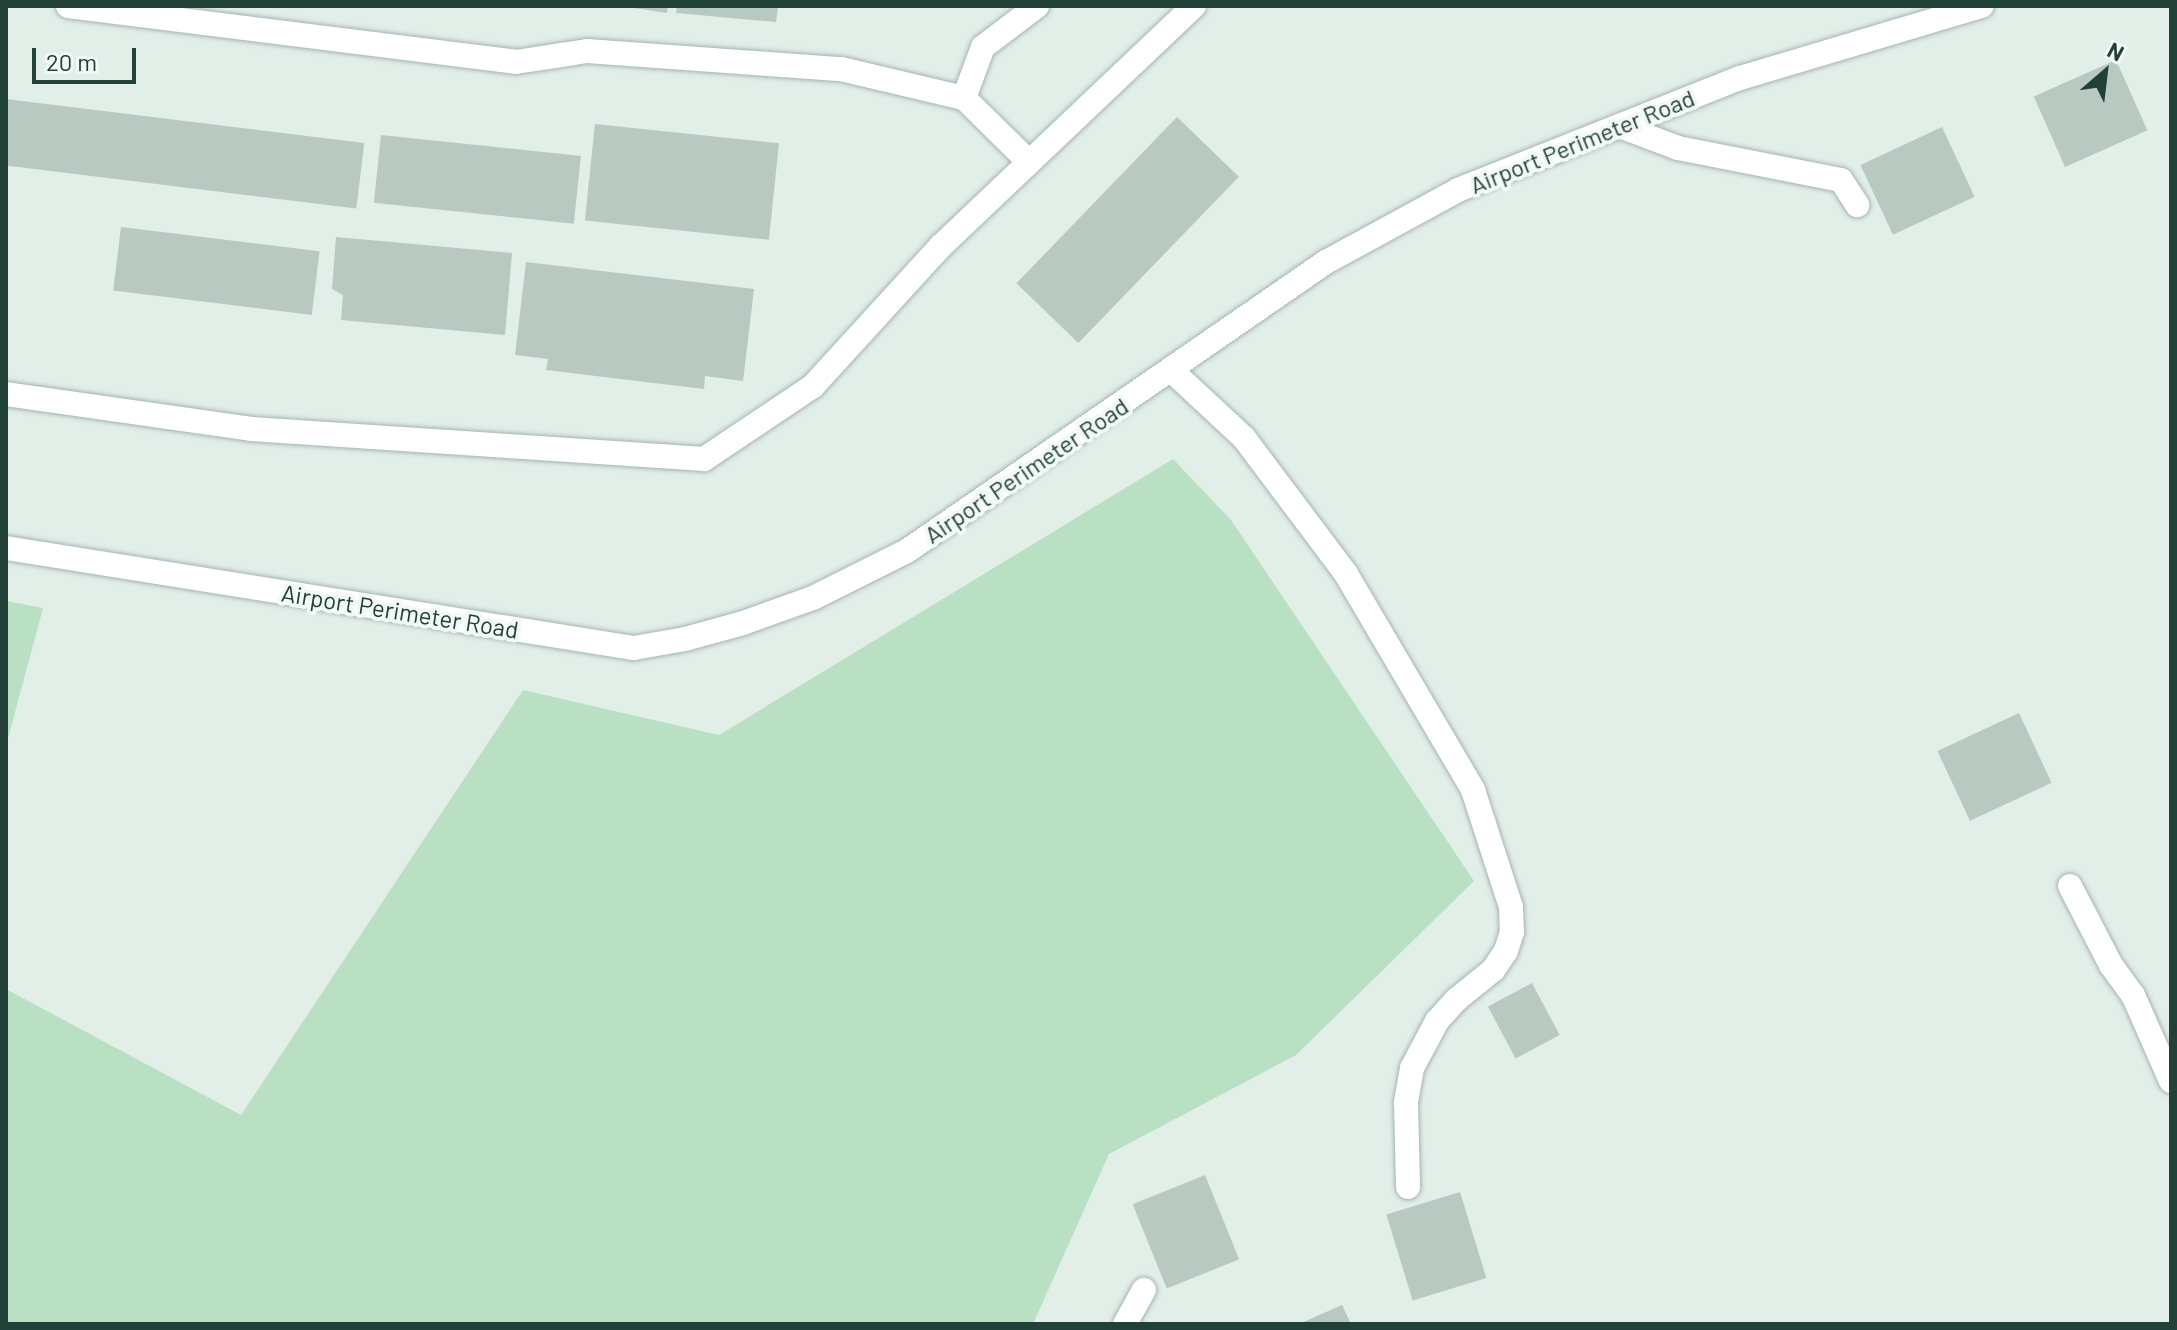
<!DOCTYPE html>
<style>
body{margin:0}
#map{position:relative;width:2177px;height:1330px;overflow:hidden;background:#e2eee8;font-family:Barlow,sans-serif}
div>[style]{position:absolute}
.green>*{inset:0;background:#bae0c4}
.building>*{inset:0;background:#b7c9c1;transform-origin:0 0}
.roads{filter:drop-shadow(0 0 2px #a4b6af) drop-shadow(0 0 2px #a4b6af)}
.minor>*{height:24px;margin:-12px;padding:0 12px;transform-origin:12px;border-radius:12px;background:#fff}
span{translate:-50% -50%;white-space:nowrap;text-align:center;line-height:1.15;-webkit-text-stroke:8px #f3faf6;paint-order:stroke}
.street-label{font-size:24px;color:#214037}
.frame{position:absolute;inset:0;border:8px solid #214037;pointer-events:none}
.north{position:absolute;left:2065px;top:32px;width:80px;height:80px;-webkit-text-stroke:6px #f3faf6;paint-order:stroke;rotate:28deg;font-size:22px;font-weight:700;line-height:32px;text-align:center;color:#214037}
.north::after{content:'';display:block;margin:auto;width:28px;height:36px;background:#214037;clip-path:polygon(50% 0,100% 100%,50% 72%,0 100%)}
.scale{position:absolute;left:32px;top:48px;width:104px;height:36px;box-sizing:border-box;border:4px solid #214037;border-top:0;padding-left:10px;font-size:24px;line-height:28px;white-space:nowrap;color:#214037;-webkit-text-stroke:6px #f3faf6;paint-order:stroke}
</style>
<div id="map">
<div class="green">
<div style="clip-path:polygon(1173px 459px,1231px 520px,1474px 881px,1296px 1055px,1109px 1154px,1033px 1324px,6px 1324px,6px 989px,241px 1115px,523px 690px,719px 735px)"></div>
<div style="clip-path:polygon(6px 601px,43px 608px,6px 746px)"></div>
</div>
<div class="building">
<div style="clip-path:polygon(621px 6px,668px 6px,667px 13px)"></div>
<div style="clip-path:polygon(677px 6px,778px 6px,776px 22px,676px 13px)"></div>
<div style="left:2116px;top:60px;width:77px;height:90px;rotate:66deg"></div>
<div style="left:6px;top:99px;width:361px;height:66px;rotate:7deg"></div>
<div style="left:1177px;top:117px;width:86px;height:231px;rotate:44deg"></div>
<div style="left:595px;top:124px;width:185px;height:97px;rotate:6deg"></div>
<div style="left:1942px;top:127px;width:77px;height:90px;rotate:65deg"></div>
<div style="left:381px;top:135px;width:201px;height:68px;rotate:6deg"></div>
<div style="left:121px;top:227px;width:200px;height:64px;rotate:7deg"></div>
<div style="clip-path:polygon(336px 237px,512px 253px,505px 335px,341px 320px,343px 295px,332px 289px)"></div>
<div style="clip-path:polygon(526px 262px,754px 289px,743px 381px,705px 376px,704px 389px,546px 370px,548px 359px,515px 355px)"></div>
<div style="left:2019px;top:713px;width:77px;height:90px;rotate:65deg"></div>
<div style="left:1532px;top:983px;width:59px;height:50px;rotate:62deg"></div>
<div style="left:1205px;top:1175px;width:91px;height:78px;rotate:68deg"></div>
<div style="left:1460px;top:1192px;width:90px;height:77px;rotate:73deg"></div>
<div style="clip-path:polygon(1342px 1305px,1351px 1324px,1299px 1324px)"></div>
</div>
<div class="roads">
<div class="minor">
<div style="left:68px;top:6px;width:451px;rotate:7.1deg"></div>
<div style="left:516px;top:62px;width:72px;rotate:-8.8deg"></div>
<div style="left:587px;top:51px;width:255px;rotate:4.1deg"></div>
<div style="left:841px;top:69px;width:126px;rotate:13.3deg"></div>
<div style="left:964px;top:98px;width:90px;rotate:44.5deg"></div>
<div style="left:964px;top:98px;width:54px;rotate:-69.6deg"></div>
<div style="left:983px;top:47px;width:68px;rotate:-37.2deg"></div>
<div style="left:1620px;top:126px;width:62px;rotate:20.8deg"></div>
<div style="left:1678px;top:148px;width:166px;rotate:11.1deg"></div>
<div style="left:1841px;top:180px;width:30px;rotate:57deg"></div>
<div style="left:1172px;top:371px;width:98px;rotate:42.9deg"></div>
<div style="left:1244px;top:438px;width:170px;rotate:53.1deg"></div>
<div style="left:1346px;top:574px;width:251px;rotate:59.5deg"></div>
<div style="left:1473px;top:790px;width:123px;rotate:72deg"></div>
<div style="left:1511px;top:907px;width:25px;rotate:88deg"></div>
<div style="left:1512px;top:932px;width:20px;rotate:108deg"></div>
<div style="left:1506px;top:951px;width:23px;rotate:124deg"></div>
<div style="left:1493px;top:970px;width:48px;rotate:141deg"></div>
<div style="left:1456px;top:1000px;width:28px;rotate:132deg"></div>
<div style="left:1437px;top:1021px;width:53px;rotate:118deg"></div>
<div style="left:1412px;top:1068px;width:36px;rotate:100deg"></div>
<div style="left:1406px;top:1103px;width:84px;rotate:88.6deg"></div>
<div style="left:6px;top:394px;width:248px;rotate:8.1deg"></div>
<div style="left:252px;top:429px;width:453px;rotate:3.8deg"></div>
<div style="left:704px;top:459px;width:131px;rotate:-33.8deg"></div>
<div style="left:813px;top:386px;width:190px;rotate:-47.6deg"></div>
<div style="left:941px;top:246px;width:349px;rotate:-43.5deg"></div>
<div style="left:6px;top:548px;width:636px;rotate:9.05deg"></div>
<div style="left:634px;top:648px;width:52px;rotate:-10deg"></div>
<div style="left:685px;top:639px;width:60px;rotate:-15.4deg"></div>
<div style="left:743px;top:623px;width:74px;rotate:-19.7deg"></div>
<div style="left:813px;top:598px;width:105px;rotate:-26.6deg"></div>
<div style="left:907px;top:551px;width:509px;rotate:-34.6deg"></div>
<div style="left:1326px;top:262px;width:150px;rotate:-28.6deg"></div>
<div style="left:1458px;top:190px;width:303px;rotate:-21.7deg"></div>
<div style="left:1740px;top:78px;width:252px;rotate:-16.6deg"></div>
<div style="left:2070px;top:886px;width:89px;rotate:62.6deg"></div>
<div style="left:2111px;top:965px;width:37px;rotate:54deg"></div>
<div style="left:2133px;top:995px;width:94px;rotate:66.2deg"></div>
<div style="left:1125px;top:1324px;width:39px;rotate:-61deg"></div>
</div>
</div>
<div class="street-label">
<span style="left:1582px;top:141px;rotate:-22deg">Airport Perimeter Road</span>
<span style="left:1026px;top:470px;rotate:-34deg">Airport Perimeter Road</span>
<span style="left:400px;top:611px;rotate:9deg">Airport Perimeter Road</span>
</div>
<div class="frame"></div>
<div class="north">N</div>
<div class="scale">20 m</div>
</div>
